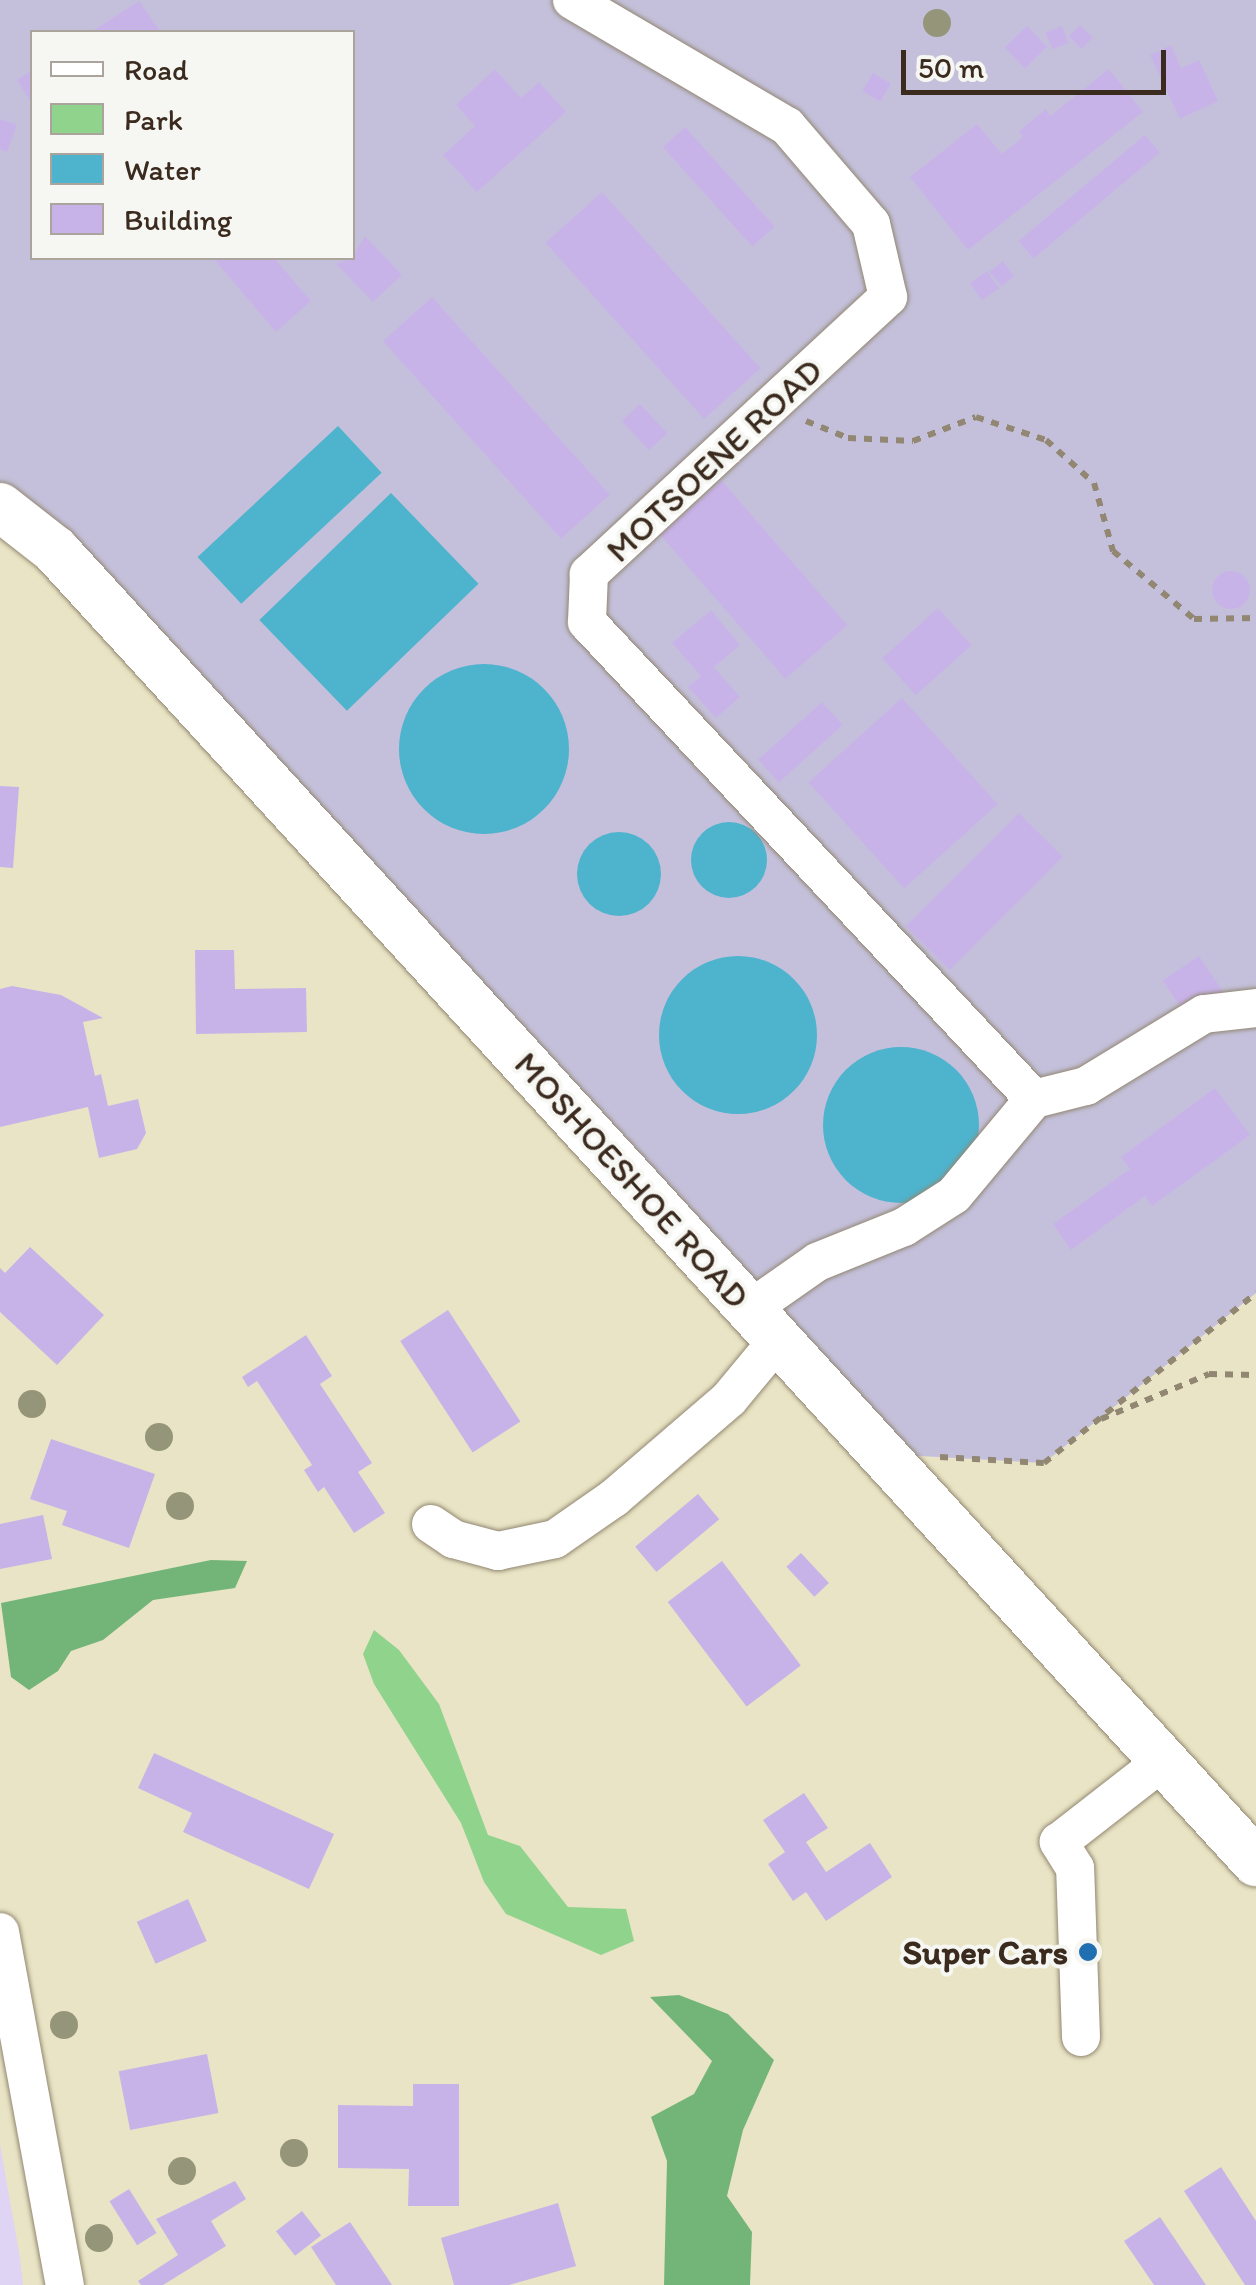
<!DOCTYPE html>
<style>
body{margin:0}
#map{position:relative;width:1256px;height:2285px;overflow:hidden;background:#e9e4c5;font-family:Itim,sans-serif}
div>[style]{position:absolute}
.built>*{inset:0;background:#e0d4f4}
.industrial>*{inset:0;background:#c4c0db}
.green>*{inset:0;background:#8fd38c}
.forest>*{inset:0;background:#73b578}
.water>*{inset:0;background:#4eb3cd;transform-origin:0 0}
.round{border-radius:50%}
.building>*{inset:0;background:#c8b3e9;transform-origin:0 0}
.path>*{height:6px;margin-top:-3px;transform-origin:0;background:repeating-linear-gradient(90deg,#928772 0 8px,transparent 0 16px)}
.roads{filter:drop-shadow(0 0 2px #928772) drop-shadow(0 0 2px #928772)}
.minor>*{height:38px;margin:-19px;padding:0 19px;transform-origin:19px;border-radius:19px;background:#fff}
.major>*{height:48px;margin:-24px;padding:0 24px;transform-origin:24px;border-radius:24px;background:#fff}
.trees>*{width:28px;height:28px;margin:-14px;border-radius:50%;background:#959579}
.dots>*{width:28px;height:28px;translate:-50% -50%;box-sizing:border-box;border:5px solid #f6f6f2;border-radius:50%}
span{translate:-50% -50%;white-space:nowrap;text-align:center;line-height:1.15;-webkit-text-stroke:8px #f6f6f2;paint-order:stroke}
.street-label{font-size:35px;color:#3b2a1e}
.poi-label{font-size:35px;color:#3b2a1e;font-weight:700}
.right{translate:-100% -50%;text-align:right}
.legend{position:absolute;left:30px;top:30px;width:325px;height:230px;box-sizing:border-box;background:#f6f6f2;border:2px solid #aba49d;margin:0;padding:12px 18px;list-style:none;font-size:30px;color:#3b2a1e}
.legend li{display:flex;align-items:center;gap:20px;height:50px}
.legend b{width:50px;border:2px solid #aba49d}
.scale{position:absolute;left:901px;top:50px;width:265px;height:45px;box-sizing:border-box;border:5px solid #3b2a1e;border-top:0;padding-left:12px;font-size:30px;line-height:35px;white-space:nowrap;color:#3b2a1e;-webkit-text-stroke:8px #f6f6f2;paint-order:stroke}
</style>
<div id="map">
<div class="built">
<div style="clip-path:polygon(0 2144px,20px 2258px,23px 2285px,0 2285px)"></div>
</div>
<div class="industrial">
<div style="clip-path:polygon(evenodd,0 0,1256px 0,1256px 1293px,1044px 1463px,884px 1454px,0 507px,0 0,32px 32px,352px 32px,352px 258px,32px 258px,32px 32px)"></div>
</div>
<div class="green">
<div style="clip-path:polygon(374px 1630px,399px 1650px,439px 1704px,488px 1835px,520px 1846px,568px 1907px,626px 1909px,634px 1941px,601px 1955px,506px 1914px,484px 1882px,461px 1823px,374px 1684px,363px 1654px)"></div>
</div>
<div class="forest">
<div style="clip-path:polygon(211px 1560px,247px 1561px,235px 1588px,153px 1600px,103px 1640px,71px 1651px,58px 1671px,29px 1690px,11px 1677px,1px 1603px)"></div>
<div style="clip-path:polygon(679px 1995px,728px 2014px,774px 2060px,743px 2130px,727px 2196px,752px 2232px,750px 2285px,664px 2285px,667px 2161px,651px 2117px,694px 2094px,712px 2061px,650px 1997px)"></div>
</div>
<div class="water">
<div style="left:338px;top:426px;width:64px;height:192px;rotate:47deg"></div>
<div style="left:391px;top:493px;width:126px;height:183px;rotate:46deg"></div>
<div class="round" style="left:399px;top:664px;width:170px;height:170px"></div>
<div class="round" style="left:691px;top:822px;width:76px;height:76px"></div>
<div class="round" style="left:577px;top:832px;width:84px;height:84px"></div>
<div class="round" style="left:659px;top:956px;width:158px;height:158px"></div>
<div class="round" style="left:823px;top:1047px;width:156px;height:156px"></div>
</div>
<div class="building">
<div style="clip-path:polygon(139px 1px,161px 32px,91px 32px)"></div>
<div style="left:1080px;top:25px;width:18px;height:16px;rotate:45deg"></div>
<div style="left:1027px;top:26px;width:29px;height:31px;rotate:46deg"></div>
<div style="left:1062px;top:26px;width:18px;height:18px;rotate:68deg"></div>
<div style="clip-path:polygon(1171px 45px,1181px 68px,1199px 60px,1218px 101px,1180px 119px,1150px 55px)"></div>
<div style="clip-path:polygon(495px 69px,521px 98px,539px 82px,566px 112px,477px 192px,443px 155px,475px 126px,456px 105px)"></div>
<div style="clip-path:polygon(1109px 69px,1143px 112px,968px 250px,910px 177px,977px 124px,1002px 154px,1023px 137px,1019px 131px,1046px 109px,1050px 116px)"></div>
<div style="clip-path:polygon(32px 70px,32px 104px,17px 80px)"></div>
<div style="left:873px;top:73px;width:21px;height:21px;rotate:31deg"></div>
<div style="clip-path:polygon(0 119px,17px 125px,7px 152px,0 149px)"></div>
<div style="left:685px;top:127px;width:134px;height:30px;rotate:48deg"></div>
<div style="left:1145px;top:135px;width:23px;height:165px;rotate:50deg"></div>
<div style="left:602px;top:192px;width:237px;height:76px;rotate:48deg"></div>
<div style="clip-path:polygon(365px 236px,402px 275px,373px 302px,336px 264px,352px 258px)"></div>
<div style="clip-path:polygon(213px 258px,274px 258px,311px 301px,276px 332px)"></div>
<div style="clip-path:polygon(1003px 261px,1014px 276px,1002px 286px,989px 272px)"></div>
<div style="left:987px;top:271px;width:21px;height:21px;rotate:55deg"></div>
<div style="left:432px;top:297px;width:266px;height:66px;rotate:48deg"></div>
<div style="left:640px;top:404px;width:40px;height:25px;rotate:47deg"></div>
<div style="left:722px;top:481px;width:191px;height:82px;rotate:49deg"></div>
<div class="round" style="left:1212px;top:571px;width:38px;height:38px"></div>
<div style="left:938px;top:608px;width:50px;height:75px;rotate:48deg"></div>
<div style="clip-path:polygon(711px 610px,740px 645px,714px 667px,740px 697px,716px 718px,688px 687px,701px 676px,672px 643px)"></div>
<div style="left:902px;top:698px;width:143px;height:126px;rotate:48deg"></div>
<div style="left:822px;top:702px;width:31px;height:86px;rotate:48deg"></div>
<div style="clip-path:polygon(0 786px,19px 787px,13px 868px,0 867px)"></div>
<div style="left:1019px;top:813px;width:62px;height:160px;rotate:45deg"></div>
<div style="clip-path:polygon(195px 950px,234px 950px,235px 989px,306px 988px,307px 1032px,196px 1034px)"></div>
<div style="left:1199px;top:956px;width:46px;height:44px;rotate:56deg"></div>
<div style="clip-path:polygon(12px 986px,61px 995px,103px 1018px,83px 1022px,95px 1076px,101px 1074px,108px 1106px,138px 1099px,146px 1133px,137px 1149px,99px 1158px,88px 1107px,0 1127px,0 989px)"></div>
<div style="clip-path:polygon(1215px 1088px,1250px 1135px,1152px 1206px,1145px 1196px,1071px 1250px,1053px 1224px,1130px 1169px,1121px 1157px)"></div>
<div style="clip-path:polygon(30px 1247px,104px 1315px,57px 1365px,0 1312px,0 1268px,5px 1273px)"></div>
<div style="left:448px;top:1310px;width:133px;height:57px;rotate:57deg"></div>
<div style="clip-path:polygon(306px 1335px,332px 1376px,320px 1384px,372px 1463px,358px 1472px,385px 1513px,354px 1533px,324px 1487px,318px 1492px,304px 1470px,312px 1465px,257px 1381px,248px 1387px,242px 1377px)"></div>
<div style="clip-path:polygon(51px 1439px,155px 1474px,129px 1548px,62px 1525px,67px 1511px,30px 1499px)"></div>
<div style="left:698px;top:1494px;width:33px;height:82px;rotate:50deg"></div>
<div style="clip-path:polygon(43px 1515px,52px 1559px,0 1569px,0 1524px)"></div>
<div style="left:801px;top:1553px;width:41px;height:20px;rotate:47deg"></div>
<div style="left:722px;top:1561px;width:131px;height:68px;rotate:53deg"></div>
<div style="clip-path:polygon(154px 1753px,334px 1834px,309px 1889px,183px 1832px,192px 1813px,138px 1788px)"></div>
<div style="clip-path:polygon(804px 1793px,828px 1828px,806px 1842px,826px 1872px,870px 1843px,892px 1877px,826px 1921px,806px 1892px,793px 1901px,768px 1864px,785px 1852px,763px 1820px)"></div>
<div style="left:188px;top:1899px;width:46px;height:56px;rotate:66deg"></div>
<div style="left:207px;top:2054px;width:60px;height:90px;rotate:79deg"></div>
<div style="clip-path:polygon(413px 2084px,459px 2084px,459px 2206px,408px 2206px,409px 2169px,338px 2168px,338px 2105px,413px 2106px)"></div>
<div style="clip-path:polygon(1221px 2167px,1256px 2221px,1256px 2285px,1245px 2285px,1184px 2191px)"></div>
<div style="clip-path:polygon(235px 2181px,246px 2199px,211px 2221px,226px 2246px,163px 2285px,141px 2285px,138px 2281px,178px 2255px,156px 2219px)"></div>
<div style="left:129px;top:2189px;width:52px;height:23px;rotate:58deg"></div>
<div style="clip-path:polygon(558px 2203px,576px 2266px,509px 2285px,454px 2285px,441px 2238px)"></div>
<div style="left:302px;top:2211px;width:31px;height:33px;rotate:52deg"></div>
<div style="clip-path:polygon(1160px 2217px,1206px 2285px,1154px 2285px,1124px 2241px)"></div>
<div style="clip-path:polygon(350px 2222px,392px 2285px,336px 2285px,311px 2247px)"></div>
</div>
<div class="path">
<div style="left:806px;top:421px;width:45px;rotate:22deg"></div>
<div style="left:848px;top:438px;width:65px;rotate:2.6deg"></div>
<div style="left:913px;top:441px;width:67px;rotate:-20.9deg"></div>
<div style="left:976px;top:417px;width:74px;rotate:18.2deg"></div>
<div style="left:1046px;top:440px;width:64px;rotate:41.9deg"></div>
<div style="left:1094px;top:483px;width:71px;rotate:74.4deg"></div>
<div style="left:1113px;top:551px;width:106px;rotate:40deg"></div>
<div style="left:1194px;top:619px;width:62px;rotate:-0.9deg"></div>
<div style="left:1101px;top:1419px;width:117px;rotate:-22.6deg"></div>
<div style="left:1209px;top:1374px;width:47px;rotate:1.2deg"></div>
<div style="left:940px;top:1457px;width:104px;rotate:3.3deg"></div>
<div style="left:1044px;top:1463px;width:272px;rotate:-38.7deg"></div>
</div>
<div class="roads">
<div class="minor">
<div style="left:572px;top:0;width:249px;rotate:30.4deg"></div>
<div style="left:787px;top:126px;width:129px;rotate:49.4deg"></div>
<div style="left:871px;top:224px;width:75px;rotate:76.9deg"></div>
<div style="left:888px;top:297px;width:408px;rotate:137.2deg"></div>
<div style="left:589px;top:574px;width:48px;rotate:92.4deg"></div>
<div style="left:587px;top:622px;width:654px;rotate:46.86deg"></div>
<div style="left:750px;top:1309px;width:82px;rotate:-35deg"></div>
<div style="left:817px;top:1262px;width:94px;rotate:-21.9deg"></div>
<div style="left:904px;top:1227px;width:59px;rotate:-32.6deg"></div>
<div style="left:954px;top:1195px;width:125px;rotate:-50.2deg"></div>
<div style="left:1034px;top:1099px;width:54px;rotate:-14deg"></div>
<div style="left:1086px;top:1086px;width:138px;rotate:-31.4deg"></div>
<div style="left:1204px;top:1014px;width:52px;rotate:-6.6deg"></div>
<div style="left:431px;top:1524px;width:27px;rotate:34deg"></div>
<div style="left:453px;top:1539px;width:47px;rotate:14.9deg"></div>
<div style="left:498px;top:1551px;width:58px;rotate:-11.9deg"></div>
<div style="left:555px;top:1539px;width:72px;rotate:-34.8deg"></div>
<div style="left:614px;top:1498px;width:152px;rotate:-40.7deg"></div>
<div style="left:729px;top:1399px;width:77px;rotate:-50.3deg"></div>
<div style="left:0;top:1932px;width:359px;rotate:79.6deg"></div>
<div style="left:1081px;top:2037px;width:169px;rotate:-92deg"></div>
<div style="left:1075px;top:1868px;width:31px;rotate:-122deg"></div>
<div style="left:1059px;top:1842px;width:132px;rotate:-37.9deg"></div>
</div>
<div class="major">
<div style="left:0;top:507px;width:70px;rotate:38deg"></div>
<div style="left:55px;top:550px;width:1779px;rotate:47.53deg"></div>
</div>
</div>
<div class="trees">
<div style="left:937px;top:23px"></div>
<div style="left:32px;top:1404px"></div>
<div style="left:159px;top:1437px"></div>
<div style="left:180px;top:1506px"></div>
<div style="left:64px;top:2025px"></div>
<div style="left:294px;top:2153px"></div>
<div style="left:182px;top:2171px"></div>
<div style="left:99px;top:2238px"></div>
</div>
<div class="dots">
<div style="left:1088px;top:1952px;background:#1f6fb2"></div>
</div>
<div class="street-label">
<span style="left:714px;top:460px;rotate:-43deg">MOTSOENE ROAD</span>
<span style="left:632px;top:1180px;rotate:48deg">MOSHOESHOE ROAD</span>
</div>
<div class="poi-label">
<span class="right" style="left:1068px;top:1952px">Super Cars</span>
</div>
<ul class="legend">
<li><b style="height:12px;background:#fff"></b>Road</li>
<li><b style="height:28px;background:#8fd38c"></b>Park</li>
<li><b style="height:28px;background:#4eb3cd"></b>Water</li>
<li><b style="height:28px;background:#c8b3e9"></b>Building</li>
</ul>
<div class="scale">50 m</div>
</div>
